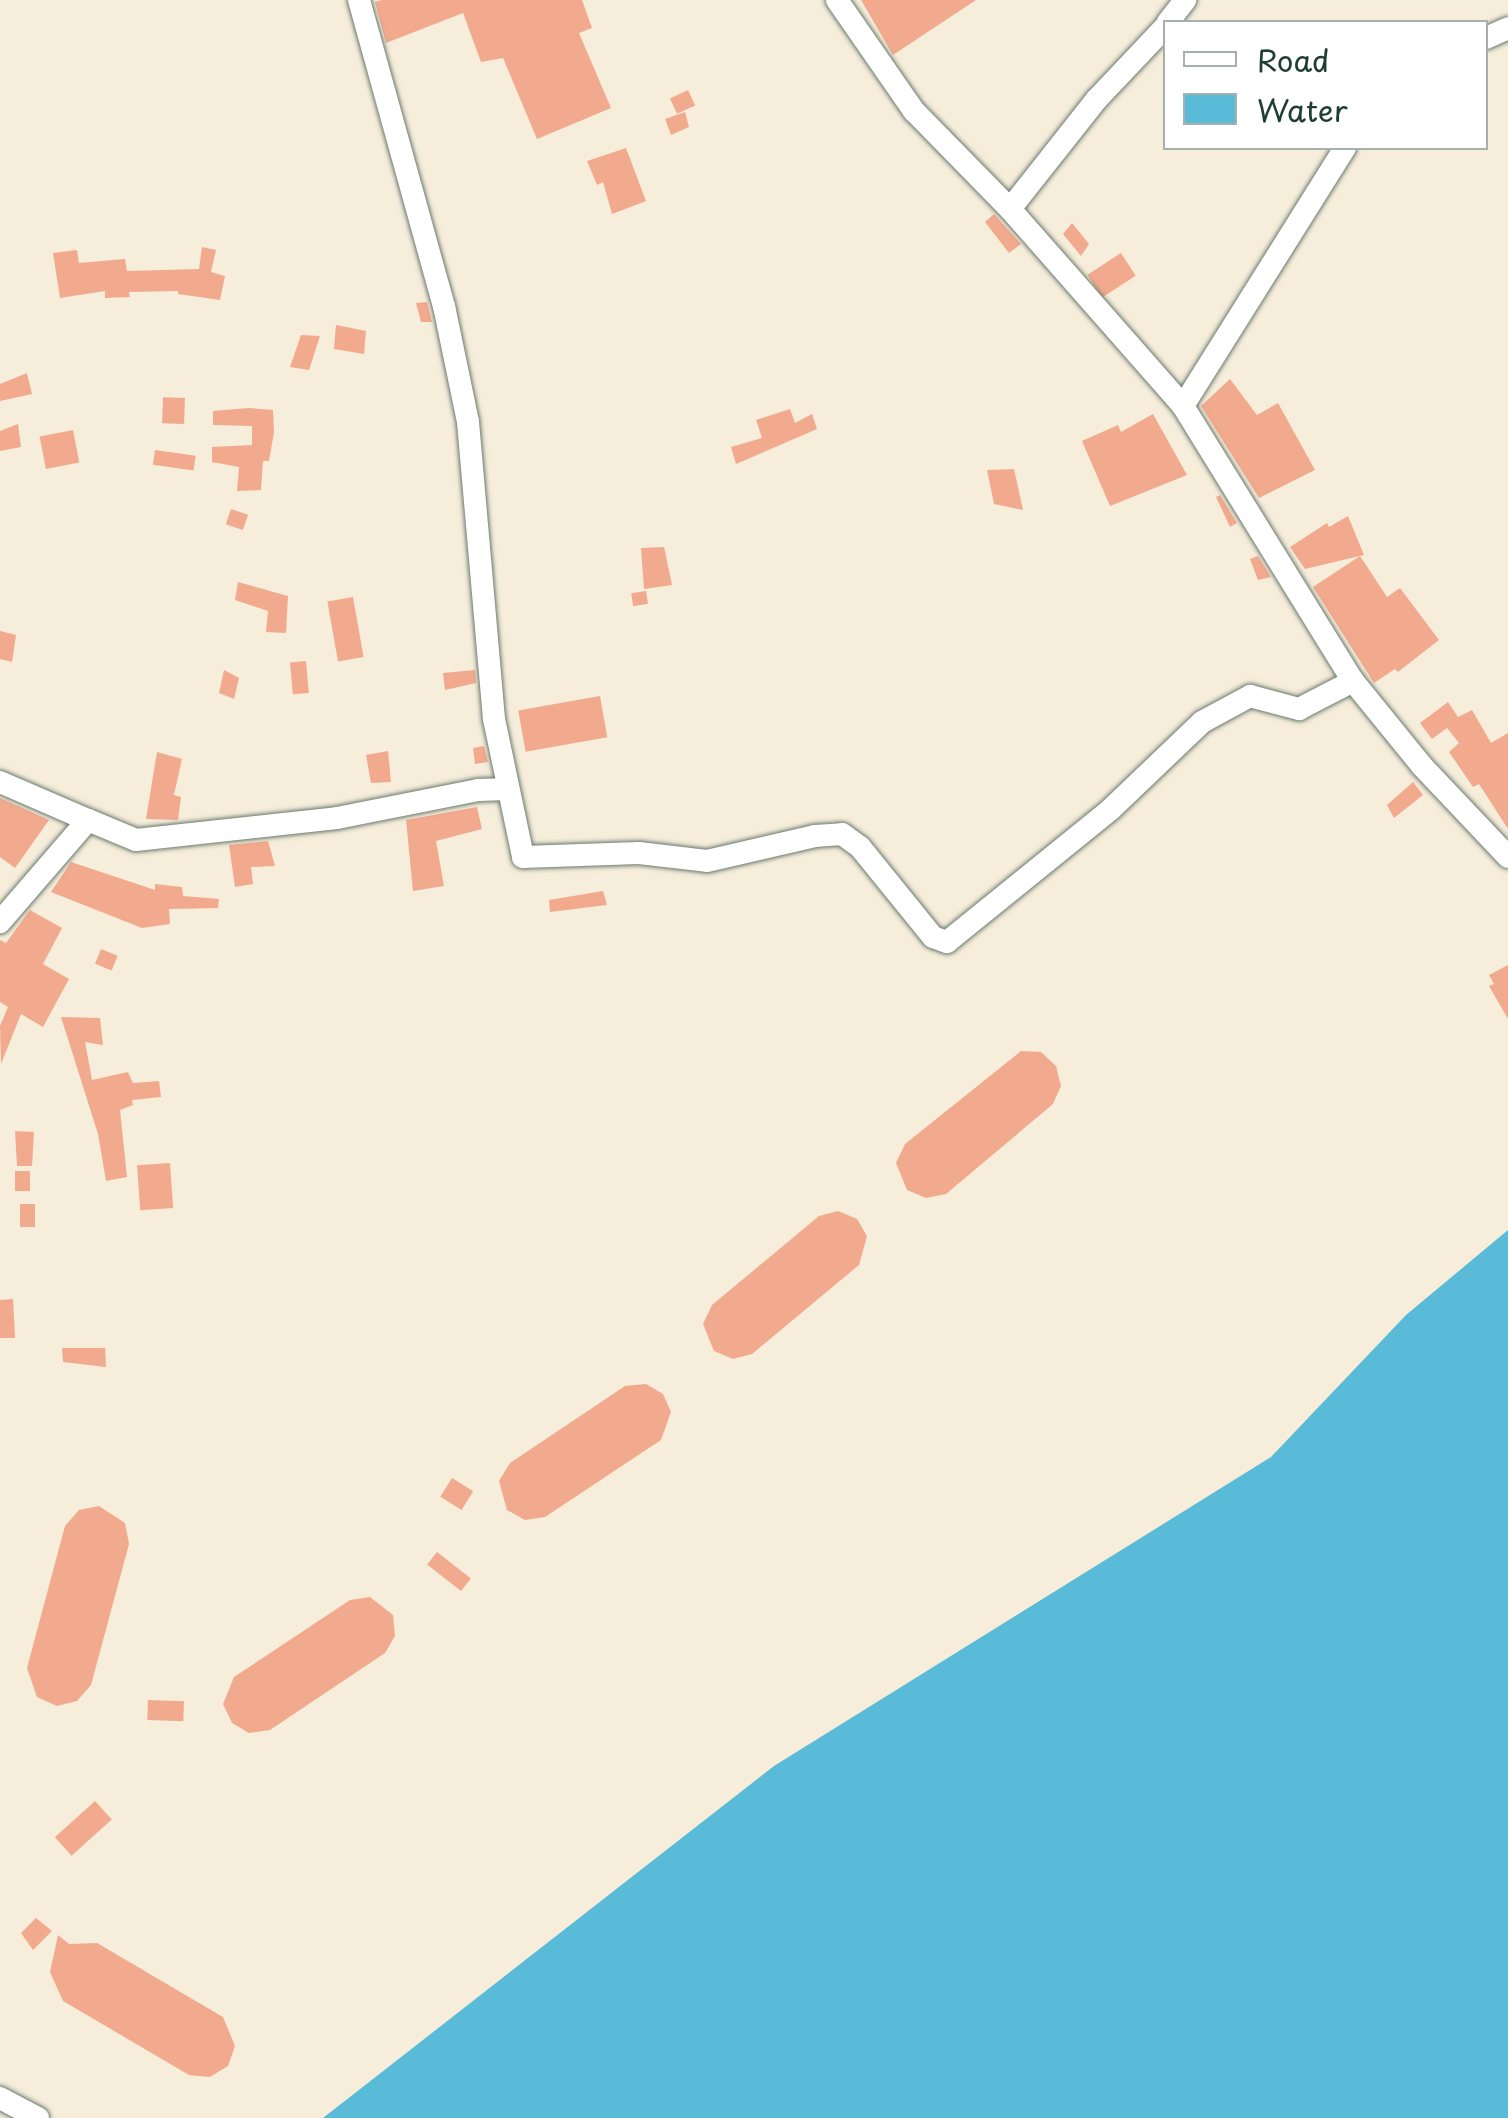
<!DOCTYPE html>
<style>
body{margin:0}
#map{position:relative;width:1508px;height:2118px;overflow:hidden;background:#f6eddb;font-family:"Playpen Sans",sans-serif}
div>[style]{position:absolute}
.water>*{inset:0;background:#59bbd7}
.building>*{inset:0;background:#f2aa8e;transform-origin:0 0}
.roads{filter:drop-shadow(0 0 2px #6a7b6e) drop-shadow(0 0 2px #6a7b6e)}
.minor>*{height:22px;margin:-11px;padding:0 11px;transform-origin:11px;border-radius:11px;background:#fff}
span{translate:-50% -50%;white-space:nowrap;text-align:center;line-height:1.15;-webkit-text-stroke:8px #fff;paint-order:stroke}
.legend{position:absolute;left:1163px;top:20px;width:325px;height:130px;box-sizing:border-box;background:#fff;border:2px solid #a5b1ae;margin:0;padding:12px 18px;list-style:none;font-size:30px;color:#1f3d34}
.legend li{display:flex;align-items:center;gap:20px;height:50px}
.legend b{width:50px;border:2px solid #a5b1ae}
</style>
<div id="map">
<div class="water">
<div style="clip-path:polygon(1508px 1230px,1508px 2118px,323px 2118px,774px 1766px,1271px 1457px,1406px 1315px)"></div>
</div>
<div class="building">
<div style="clip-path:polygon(382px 0,582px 0,592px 28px,579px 33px,611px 108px,537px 139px,503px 58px,481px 62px,463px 13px,386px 43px,375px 2px)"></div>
<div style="clip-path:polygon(861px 0,976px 0,893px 55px)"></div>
<div style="left:688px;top:90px;width:17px;height:20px;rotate:65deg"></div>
<div style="clip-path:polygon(685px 112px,689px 127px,671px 135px,665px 119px)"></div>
<div style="clip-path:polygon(626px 148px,646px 201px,612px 214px,603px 182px,597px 185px,587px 161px)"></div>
<div style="clip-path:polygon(994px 214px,1021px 244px,1009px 253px,985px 222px)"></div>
<div style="clip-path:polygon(1072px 223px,1089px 244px,1081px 256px,1063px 234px)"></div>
<div style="clip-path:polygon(202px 247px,216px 250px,211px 272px,225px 276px,220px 300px,178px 294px,178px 291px,129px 292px,130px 297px,105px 298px,105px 291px,60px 298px,53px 253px,77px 250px,79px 263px,125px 259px,127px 271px,199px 269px)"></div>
<div style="left:1121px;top:253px;width:27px;height:40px;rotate:57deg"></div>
<div style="clip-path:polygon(427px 302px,432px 322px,421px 322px,416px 303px)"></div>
<div style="clip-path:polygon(336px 325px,366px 331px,364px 354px,334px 349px)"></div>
<div style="clip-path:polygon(301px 335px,320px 336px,309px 370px,290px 367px)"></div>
<div style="clip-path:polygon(27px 373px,32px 394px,0 401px,0 384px)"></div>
<div style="clip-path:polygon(1230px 379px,1257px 415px,1278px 403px,1315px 470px,1259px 498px,1201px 406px)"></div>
<div style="left:185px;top:398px;width:26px;height:22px;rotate:92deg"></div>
<div style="clip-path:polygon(249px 408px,273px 410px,274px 432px,269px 461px,263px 461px,261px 490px,237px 491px,239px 467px,212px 462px,212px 447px,252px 445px,252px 426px,213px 425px,213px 411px)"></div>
<div style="clip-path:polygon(790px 409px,795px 423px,812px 414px,817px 429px,736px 464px,731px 447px,762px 438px,756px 420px)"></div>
<div style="clip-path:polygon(1153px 414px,1187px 475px,1110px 506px,1082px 441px,1118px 425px,1121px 432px)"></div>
<div style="clip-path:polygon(18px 424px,21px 447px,0 451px,0 431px)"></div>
<div style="left:73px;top:430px;width:33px;height:34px;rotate:79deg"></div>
<div style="left:155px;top:450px;width:41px;height:15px;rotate:8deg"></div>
<div style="clip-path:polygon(1014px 469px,1023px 510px,994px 504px,987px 470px)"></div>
<div style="clip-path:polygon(1220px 495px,1237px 523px,1230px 527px,1216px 497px)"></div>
<div style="left:231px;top:509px;width:18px;height:16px;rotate:19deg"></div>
<div style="clip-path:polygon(1348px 516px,1364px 555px,1305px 569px,1290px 547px,1327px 523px,1329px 527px)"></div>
<div style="clip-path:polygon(664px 547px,672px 585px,644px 589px,641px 548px)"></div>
<div style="clip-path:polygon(1258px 556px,1271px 577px,1258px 580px,1250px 559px)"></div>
<div style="clip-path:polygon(1360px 556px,1387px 597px,1400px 588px,1439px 640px,1398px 672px,1395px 669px,1374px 683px,1313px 587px)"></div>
<div style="clip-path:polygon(238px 582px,288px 596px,286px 633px,266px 632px,268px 611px,235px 600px)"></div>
<div style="left:646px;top:591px;width:13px;height:15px;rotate:81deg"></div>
<div style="left:353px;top:597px;width:61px;height:26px;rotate:80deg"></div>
<div style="clip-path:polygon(0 631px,16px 635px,12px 662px,0 659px)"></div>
<div style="left:306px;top:661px;width:32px;height:16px;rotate:85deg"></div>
<div style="clip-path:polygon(224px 670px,239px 678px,234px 699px,219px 693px)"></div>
<div style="clip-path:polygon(475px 670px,476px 683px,445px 690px,443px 673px)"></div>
<div style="left:600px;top:696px;width:42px;height:83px;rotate:80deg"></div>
<div style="clip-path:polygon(1448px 702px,1458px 717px,1472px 710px,1491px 743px,1508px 733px,1508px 829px,1479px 784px,1473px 787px,1449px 752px,1459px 743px,1447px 728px,1432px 739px,1420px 723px)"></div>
<div style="clip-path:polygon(484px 746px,488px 762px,475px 764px,473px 748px)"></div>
<div style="clip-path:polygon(388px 751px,391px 782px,371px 783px,366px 755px)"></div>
<div style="clip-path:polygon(157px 752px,182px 759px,174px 795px,181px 797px,178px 820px,146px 819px)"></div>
<div style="clip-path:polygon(1413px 782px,1423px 795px,1394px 818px,1387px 805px)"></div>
<div style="clip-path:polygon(0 798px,49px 820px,15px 868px,0 857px)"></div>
<div style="clip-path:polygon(477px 807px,482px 829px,436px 841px,444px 886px,413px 891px,406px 820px)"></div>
<div style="clip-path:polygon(268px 841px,275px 866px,251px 867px,253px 884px,235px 887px,229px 845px)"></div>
<div style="clip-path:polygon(71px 862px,155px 890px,155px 884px,182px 887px,183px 896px,219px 899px,218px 908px,169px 909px,170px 924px,142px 928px,51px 892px)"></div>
<div style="clip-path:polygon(603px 891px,607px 905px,550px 912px,549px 900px)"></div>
<div style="clip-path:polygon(30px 910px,62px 928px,43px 964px,69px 979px,43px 1027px,21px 1014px,1px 1064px,0 1026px,8px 1007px,0 1002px,0 940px,6px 943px)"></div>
<div style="left:101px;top:949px;width:18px;height:16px;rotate:22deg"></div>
<div style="clip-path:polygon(1508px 965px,1508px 1019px,1489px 986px,1494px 984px,1489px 975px)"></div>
<div style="clip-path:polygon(61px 1017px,100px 1018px,103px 1045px,85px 1042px,92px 1080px,128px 1072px,133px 1083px,159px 1081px,161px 1097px,132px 1100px,133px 1105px,120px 1110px,127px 1177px,106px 1181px,98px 1134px)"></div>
<div style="clip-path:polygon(1021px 1051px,1041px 1052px,1056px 1066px,1061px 1086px,1053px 1104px,946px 1194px,926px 1198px,907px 1190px,896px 1163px,905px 1144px)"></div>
<div style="clip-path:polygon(15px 1131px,34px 1132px,32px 1166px,17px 1166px)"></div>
<div style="left:170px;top:1163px;width:45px;height:33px;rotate:86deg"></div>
<div style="left:15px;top:1171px;width:15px;height:20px"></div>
<div style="left:20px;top:1204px;width:15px;height:23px"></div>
<div style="clip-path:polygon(838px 1211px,857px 1219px,867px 1236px,859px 1265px,752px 1354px,733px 1359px,714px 1351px,703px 1324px,712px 1305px,819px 1216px)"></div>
<div style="clip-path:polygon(13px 1299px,15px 1338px,0 1338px,0 1300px)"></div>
<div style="clip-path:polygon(62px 1348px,105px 1348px,106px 1367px,63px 1362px)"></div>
<div style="clip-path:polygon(646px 1384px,663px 1394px,671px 1412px,661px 1440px,545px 1517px,525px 1520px,507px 1510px,499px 1481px,510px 1463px,625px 1386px)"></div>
<div style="left:452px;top:1478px;width:25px;height:22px;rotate:32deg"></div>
<div style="clip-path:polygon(99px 1506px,125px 1523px,129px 1544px,91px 1685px,77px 1701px,57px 1706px,37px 1697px,27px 1668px,65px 1526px,79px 1510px)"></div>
<div style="left:437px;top:1552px;width:43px;height:16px;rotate:38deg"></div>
<div style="clip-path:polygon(370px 1597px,393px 1615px,395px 1636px,385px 1653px,270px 1730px,249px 1733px,232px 1723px,223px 1704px,234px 1677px,350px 1600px)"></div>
<div style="left:148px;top:1700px;width:36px;height:20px;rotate:2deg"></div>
<div style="left:95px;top:1801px;width:25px;height:54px;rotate:48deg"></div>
<div style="clip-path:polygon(36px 1918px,52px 1931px,33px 1950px,21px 1933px)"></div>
<div style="clip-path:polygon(58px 1935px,69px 1944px,97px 1943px,223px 2017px,235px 2046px,228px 2066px,210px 2077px,189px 2075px,63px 2001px,50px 1972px)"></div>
</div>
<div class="roads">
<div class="minor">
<div style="left:359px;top:0;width:318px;rotate:74.5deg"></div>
<div style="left:444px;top:306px;width:118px;rotate:78.3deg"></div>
<div style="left:468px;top:422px;width:298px;rotate:85deg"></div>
<div style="left:494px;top:719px;width:141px;rotate:78.1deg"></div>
<div style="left:523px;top:857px;width:116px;rotate:-2deg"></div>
<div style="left:639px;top:853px;width:68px;rotate:6.7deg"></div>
<div style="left:707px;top:861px;width:111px;rotate:-13deg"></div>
<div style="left:815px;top:836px;width:27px;rotate:-4deg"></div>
<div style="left:842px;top:834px;width:22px;rotate:36deg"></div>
<div style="left:860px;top:847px;width:116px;rotate:51deg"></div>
<div style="left:933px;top:937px;width:15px;rotate:20deg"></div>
<div style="left:947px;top:942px;width:211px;rotate:-39deg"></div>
<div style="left:1111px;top:809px;width:126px;rotate:-43.7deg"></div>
<div style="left:1202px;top:722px;width:55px;rotate:-28.4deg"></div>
<div style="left:1250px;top:696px;width:51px;rotate:14.9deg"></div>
<div style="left:1299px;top:709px;width:61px;rotate:-27.4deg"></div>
<div style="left:837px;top:0;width:135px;rotate:55.3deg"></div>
<div style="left:914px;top:111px;width:137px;rotate:45.6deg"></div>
<div style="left:1010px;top:209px;width:262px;rotate:48.7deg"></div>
<div style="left:1183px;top:406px;width:323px;rotate:58.3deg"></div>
<div style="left:1353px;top:681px;width:109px;rotate:50.9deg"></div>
<div style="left:1422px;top:766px;width:125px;rotate:46.6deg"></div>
<div style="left:1168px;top:22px;width:28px;rotate:-52deg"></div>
<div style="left:1486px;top:38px;width:24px;rotate:-24deg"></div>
<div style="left:1010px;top:209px;width:140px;rotate:-51.7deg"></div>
<div style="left:1097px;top:99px;width:100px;rotate:-46.6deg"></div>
<div style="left:1183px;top:406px;width:305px;rotate:-57.9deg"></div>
<div style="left:0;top:782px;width:96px;rotate:23.4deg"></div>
<div style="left:88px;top:820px;width:135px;rotate:130.8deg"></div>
<div style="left:88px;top:820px;width:52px;rotate:22.6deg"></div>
<div style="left:136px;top:840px;width:202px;rotate:-6.2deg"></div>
<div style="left:337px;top:818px;width:144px;rotate:-11.2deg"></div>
<div style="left:478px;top:790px;width:30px;rotate:-2deg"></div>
<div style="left:0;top:2098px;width:43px;rotate:27.8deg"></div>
</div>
</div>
<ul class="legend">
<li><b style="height:12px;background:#fff"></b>Road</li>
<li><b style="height:28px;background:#59bbd7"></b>Water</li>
</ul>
</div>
